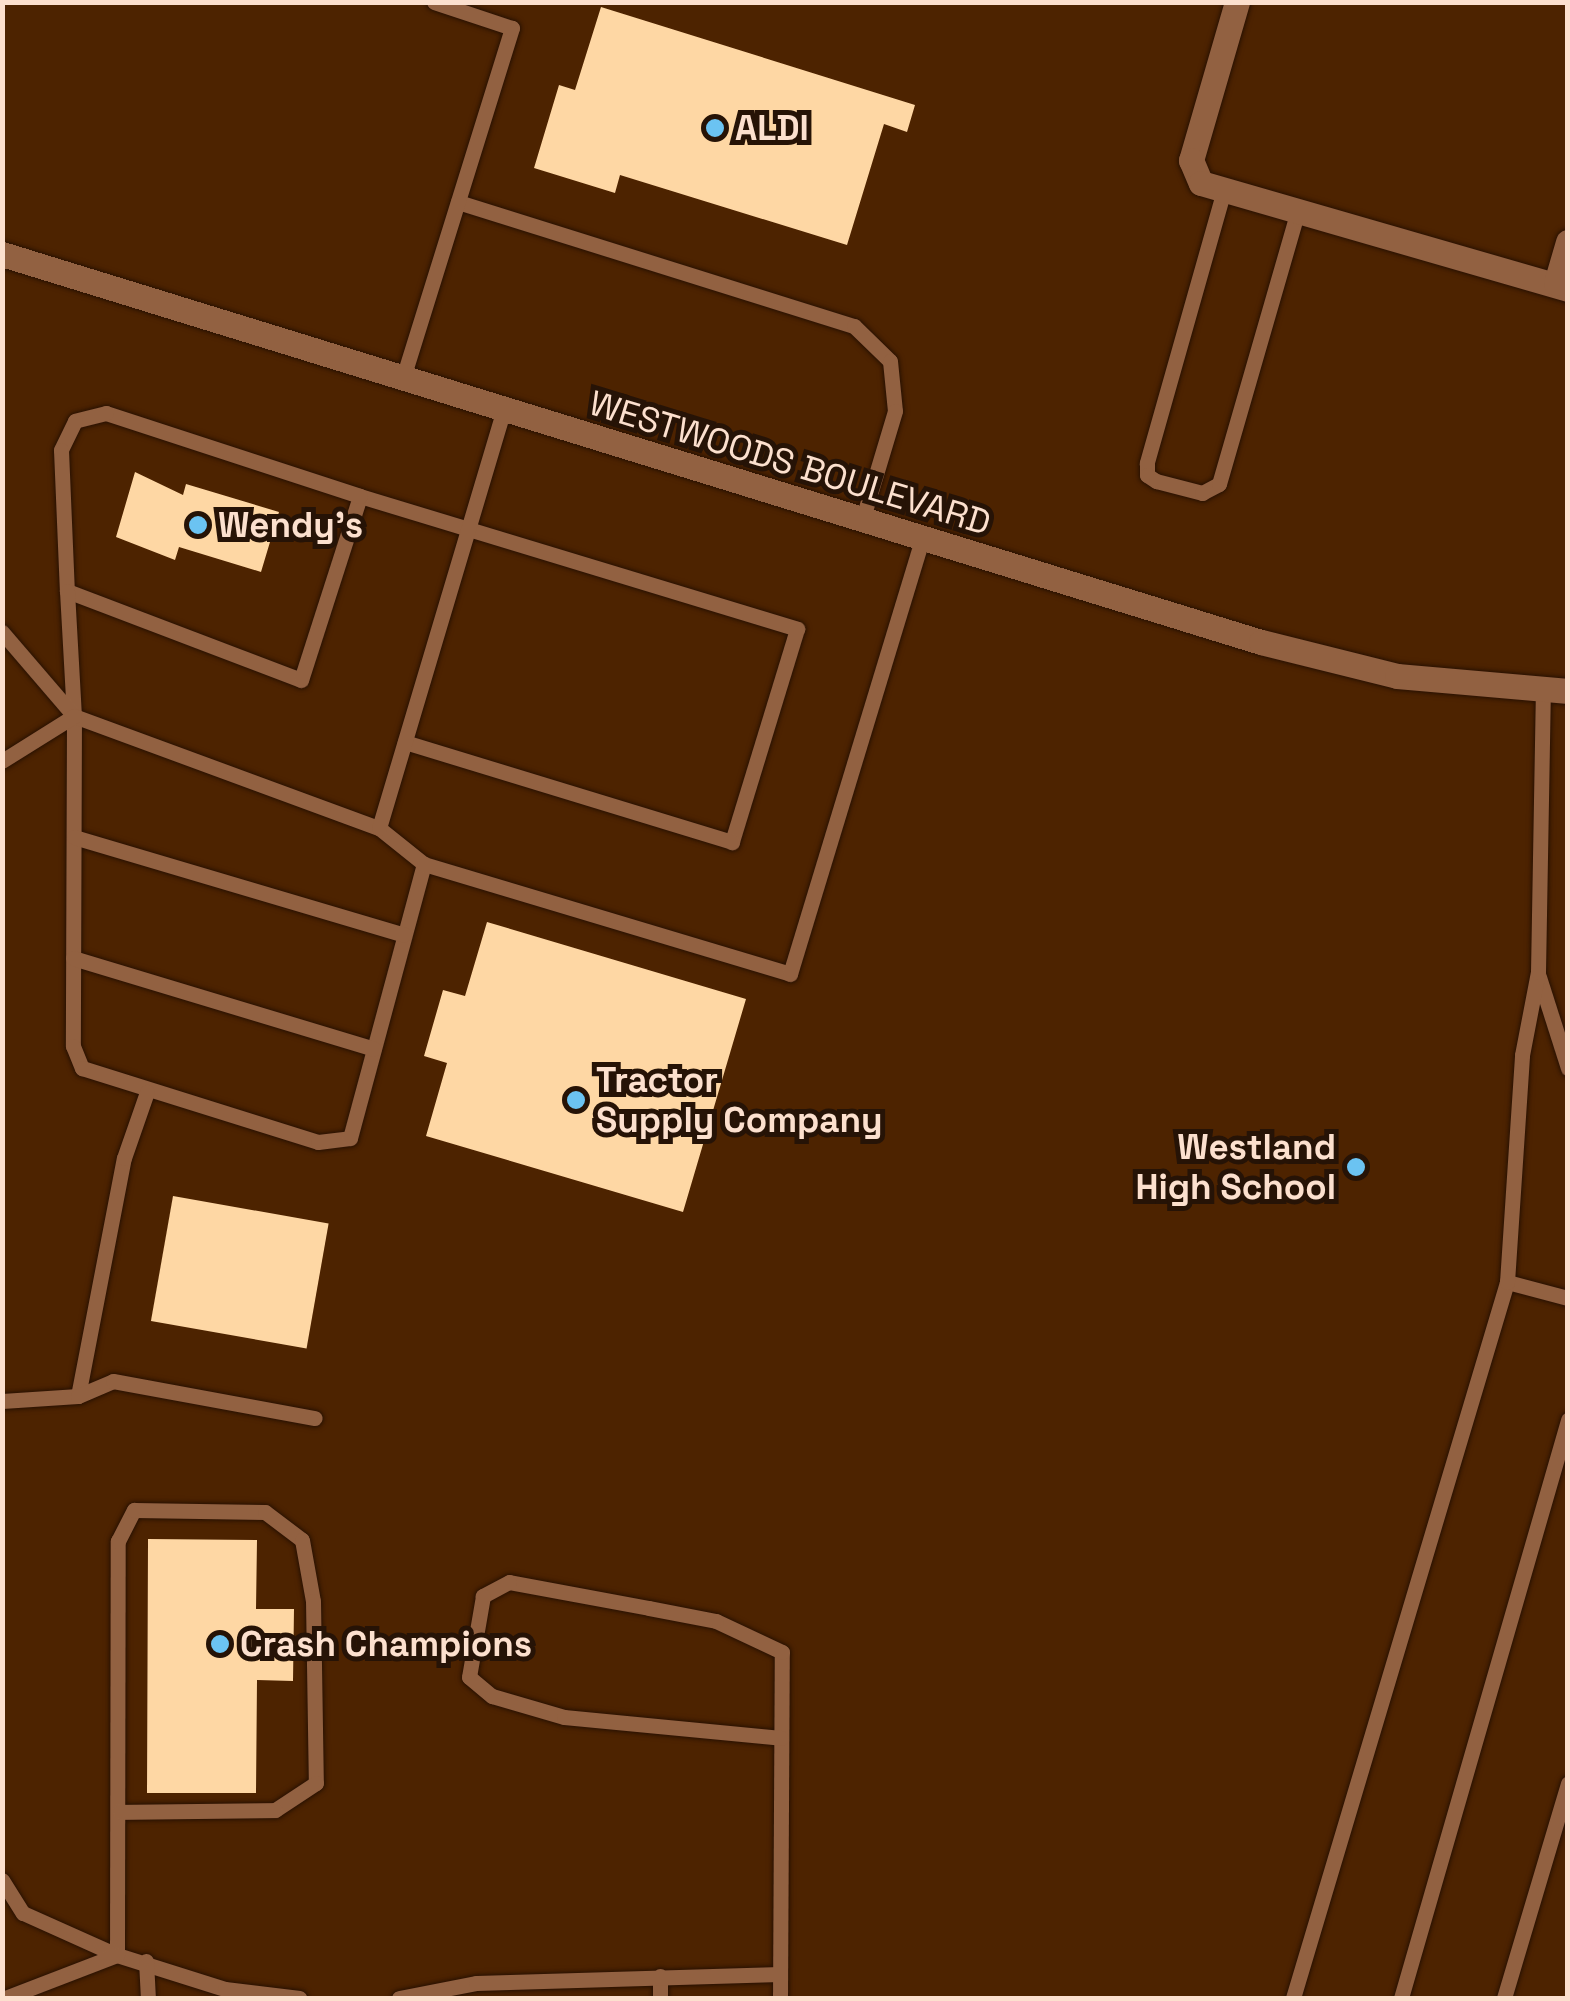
<!DOCTYPE html>
<style>
body{margin:0}
#map{position:relative;width:1570px;height:2001px;overflow:hidden;background:#4d2300;font-family:"Space Grotesk",sans-serif}
div>[style]{position:absolute}
.building>*{inset:0;background:#fed7a4;transform-origin:0 0}
.roads{filter:drop-shadow(0 0 2px #281102) drop-shadow(0 0 2px #281102)}
.service>*{height:15px;margin:-7.5px;padding:0 7.5px;transform-origin:7.5px;border-radius:7.5px;background:#926141}
.minor>*{height:25px;margin:-12.5px;padding:0 12.5px;transform-origin:12.5px;border-radius:12.5px;background:#926141}
.tertiary>*{height:25px;margin:-12.5px;padding:0 12.5px;transform-origin:12.5px;border-radius:12.5px;background:#926141}
.dots>*{width:28px;height:28px;translate:-50% -50%;box-sizing:border-box;border:5px solid #261306;border-radius:50%}
span{translate:-50% -50%;white-space:nowrap;text-align:center;line-height:1.15;-webkit-text-stroke:10px #261306;paint-order:stroke}
.poi-label{font-size:35px;color:#fce0ce;font-weight:700}
.left{translate:0 -50%;text-align:left}
.right{translate:-100% -50%;text-align:right}
.street-label{font-size:35px;color:#fce0ce}
.frame{position:absolute;inset:0;border:5px solid #fce0ce;pointer-events:none}
</style>
<div id="map">
<div class="building">
<div style="clip-path:polygon(601px 7px,915px 105px,907px 132px,884px 124px,847px 245px,620px 175px,615px 193px,534px 168px,559px 85px,575px 90px)"></div>
<div style="clip-path:polygon(135px 472px,183px 495px,186px 484px,279px 512px,261px 572px,179px 547px,175px 560px,116px 537px)"></div>
<div style="clip-path:polygon(487px 922px,746px 999px,683px 1212px,426px 1136px,447px 1063px,424px 1056px,443px 990px,465px 996px)"></div>
<div style="left:173px;top:1196px;width:158px;height:127px;rotate:10deg"></div>
<div style="clip-path:polygon(148px 1539px,257px 1540px,256px 1609px,294px 1609px,293px 1681px,257px 1680px,256px 1793px,147px 1793px)"></div>
</div>
<div class="roads">
<div class="service">
<div style="left:1224px;top:190px;width:284px;rotate:105.8deg"></div>
<div style="left:1147px;top:463px;width:12px;rotate:90deg"></div>
<div style="left:1147px;top:475px;width:11px;rotate:34deg"></div>
<div style="left:1156px;top:481px;width:48px;rotate:14.6deg"></div>
<div style="left:1202px;top:493px;width:19px;rotate:-28deg"></div>
<div style="left:1219px;top:484px;width:284px;rotate:-73.9deg"></div>
<div style="left:458px;top:202px;width:415px;rotate:17.4deg"></div>
<div style="left:854px;top:326px;width:50px;rotate:44.2deg"></div>
<div style="left:890px;top:361px;width:50px;rotate:84.3deg"></div>
<div style="left:895px;top:411px;width:115px;rotate:106.7deg"></div>
<div style="left:402px;top:381px;width:370px;rotate:-72.7deg"></div>
<div style="left:512px;top:28px;width:82px;rotate:-161.6deg"></div>
<div style="left:360px;top:496px;width:457px;rotate:16.9deg"></div>
<div style="left:797px;top:629px;width:223px;rotate:107deg"></div>
<div style="left:732px;top:842px;width:342px;rotate:-163deg"></div>
<div style="left:67px;top:591px;width:250px;rotate:20.8deg"></div>
<div style="left:301px;top:680px;width:193px;rotate:-72.2deg"></div>
<div style="left:360px;top:496px;width:267px;rotate:-161.9deg"></div>
<div style="left:106px;top:413px;width:32px;rotate:166deg"></div>
<div style="left:75px;top:421px;width:32px;rotate:116deg"></div>
<div style="left:61px;top:450px;width:141px;rotate:87.6deg"></div>
<div style="left:67px;top:591px;width:125px;rotate:86.8deg"></div>
<div style="left:74px;top:716px;width:330px;rotate:90.2deg"></div>
<div style="left:73px;top:1046px;width:24px;rotate:68deg"></div>
<div style="left:82px;top:1068px;width:247px;rotate:17.4deg"></div>
<div style="left:318px;top:1142px;width:32px;rotate:-7deg"></div>
<div style="left:350px;top:1138px;width:284px;rotate:-74.9deg"></div>
<div style="left:2px;top:632px;width:111px;rotate:49.4deg"></div>
<div style="left:74px;top:716px;width:325px;rotate:20.2deg"></div>
<div style="left:379px;top:828px;width:58px;rotate:38.7deg"></div>
<div style="left:424px;top:864px;width:382px;rotate:16.7deg"></div>
<div style="left:790px;top:974px;width:455px;rotate:-73.1deg"></div>
<div style="left:2px;top:761px;width:85px;rotate:-32deg"></div>
<div style="left:379px;top:828px;width:434px;rotate:-73.4deg"></div>
<div style="left:74px;top:837px;width:344px;rotate:16.5deg"></div>
<div style="left:73px;top:958px;width:314px;rotate:16.8deg"></div>
<div style="left:1539px;top:977px;width:96px;rotate:72.3deg"></div>
<div style="left:1507px;top:1282px;width:63px;rotate:14.7deg"></div>
<div style="left:78px;top:1396px;width:242px;rotate:-79.1deg"></div>
<div style="left:124px;top:1158px;width:70px;rotate:-70.8deg"></div>
<div style="left:2px;top:1401px;width:76px;rotate:-3.8deg"></div>
<div style="left:78px;top:1396px;width:38px;rotate:-23deg"></div>
<div style="left:113px;top:1381px;width:205px;rotate:10.4deg"></div>
<div style="left:2px;top:1880px;width:39px;rotate:58deg"></div>
<div style="left:23px;top:1913px;width:103px;rotate:24.1deg"></div>
<div style="left:117px;top:1955px;width:113px;rotate:17.5deg"></div>
<div style="left:225px;top:1989px;width:75px;rotate:6.9deg"></div>
<div style="left:117px;top:1955px;width:414px;rotate:-89.9deg"></div>
<div style="left:118px;top:1541px;width:35px;rotate:-63deg"></div>
<div style="left:134px;top:1510px;width:131px;rotate:0.9deg"></div>
<div style="left:265px;top:1512px;width:46px;rotate:37.1deg"></div>
<div style="left:302px;top:1540px;width:62px;rotate:79.8deg"></div>
<div style="left:313px;top:1601px;width:182px;rotate:89.1deg"></div>
<div style="left:316px;top:1783px;width:49px;rotate:146.6deg"></div>
<div style="left:275px;top:1810px;width:155px;rotate:179.3deg"></div>
<div style="left:146px;top:1961px;width:37px;rotate:87deg"></div>
<div style="left:660px;top:1976px;width:22px;rotate:90deg"></div>
<div style="left:5px;top:1998px;width:120px;rotate:-21deg"></div>
<div style="left:399px;top:1998px;width:78px;rotate:-11deg"></div>
<div style="left:476px;top:1983px;width:304px;rotate:-1.7deg"></div>
<div style="left:780px;top:1998px;width:346px;rotate:-89.7deg"></div>
<div style="left:782px;top:1652px;width:73px;rotate:-154.8deg"></div>
<div style="left:716px;top:1621px;width:68px;rotate:-169deg"></div>
<div style="left:649px;top:1608px;width:142px;rotate:-169.5deg"></div>
<div style="left:509px;top:1582px;width:30px;rotate:152deg"></div>
<div style="left:483px;top:1596px;width:82px;rotate:99.8deg"></div>
<div style="left:469px;top:1677px;width:30px;rotate:40deg"></div>
<div style="left:492px;top:1696px;width:75px;rotate:16.3deg"></div>
<div style="left:564px;top:1717px;width:218px;rotate:5.5deg"></div>
<div style="left:1293px;top:1998px;width:747px;rotate:-73.36deg"></div>
<div style="left:1507px;top:1282px;width:227px;rotate:-86.2deg"></div>
<div style="left:1522px;top:1055px;width:85px;rotate:-79.1deg"></div>
<div style="left:1538px;top:972px;width:280px;rotate:-89deg"></div>
<div style="left:1401px;top:1998px;width:602px;rotate:-73.88deg"></div>
<div style="left:1504px;top:1998px;width:224px;rotate:-73.4deg"></div>
</div>
<div class="minor">
<div style="left:1237px;top:2px;width:165px;rotate:106.2deg"></div>
<div style="left:1191px;top:160px;width:25px;rotate:67deg"></div>
<div style="left:1201px;top:183px;width:382px;rotate:16.1deg"></div>
<div style="left:1556px;top:283px;width:43px;rotate:-73.7deg"></div>
</div>
<div class="tertiary">
<div style="left:2px;top:254px;width:1317px;rotate:17.13deg"></div>
<div style="left:1261px;top:642px;width:140px;rotate:14deg"></div>
<div style="left:1397px;top:676px;width:172px;rotate:5deg"></div>
</div>
</div>
<div class="dots">
<div style="left:715px;top:128px;background:#6bc3f2"></div>
<div style="left:198px;top:525px;background:#6bc3f2"></div>
<div style="left:576px;top:1100px;background:#6bc3f2"></div>
<div style="left:1356px;top:1167px;background:#6bc3f2"></div>
<div style="left:220px;top:1644px;background:#6bc3f2"></div>
</div>
<div class="poi-label">
<span class="left" style="left:735px;top:128px">ALDI</span>
<span class="left" style="left:218px;top:525px">Wendy's</span>
<span class="left" style="left:596px;top:1100px">Tractor<br>Supply Company</span>
<span class="right" style="left:1336px;top:1167px">Westland<br>High School</span>
<span class="left" style="left:240px;top:1644px">Crash Champions</span>
</div>
<div class="street-label">
<span style="left:790px;top:463px;rotate:17deg">WESTWOODS BOULEVARD</span>
</div>
<div class="frame"></div>
</div>
